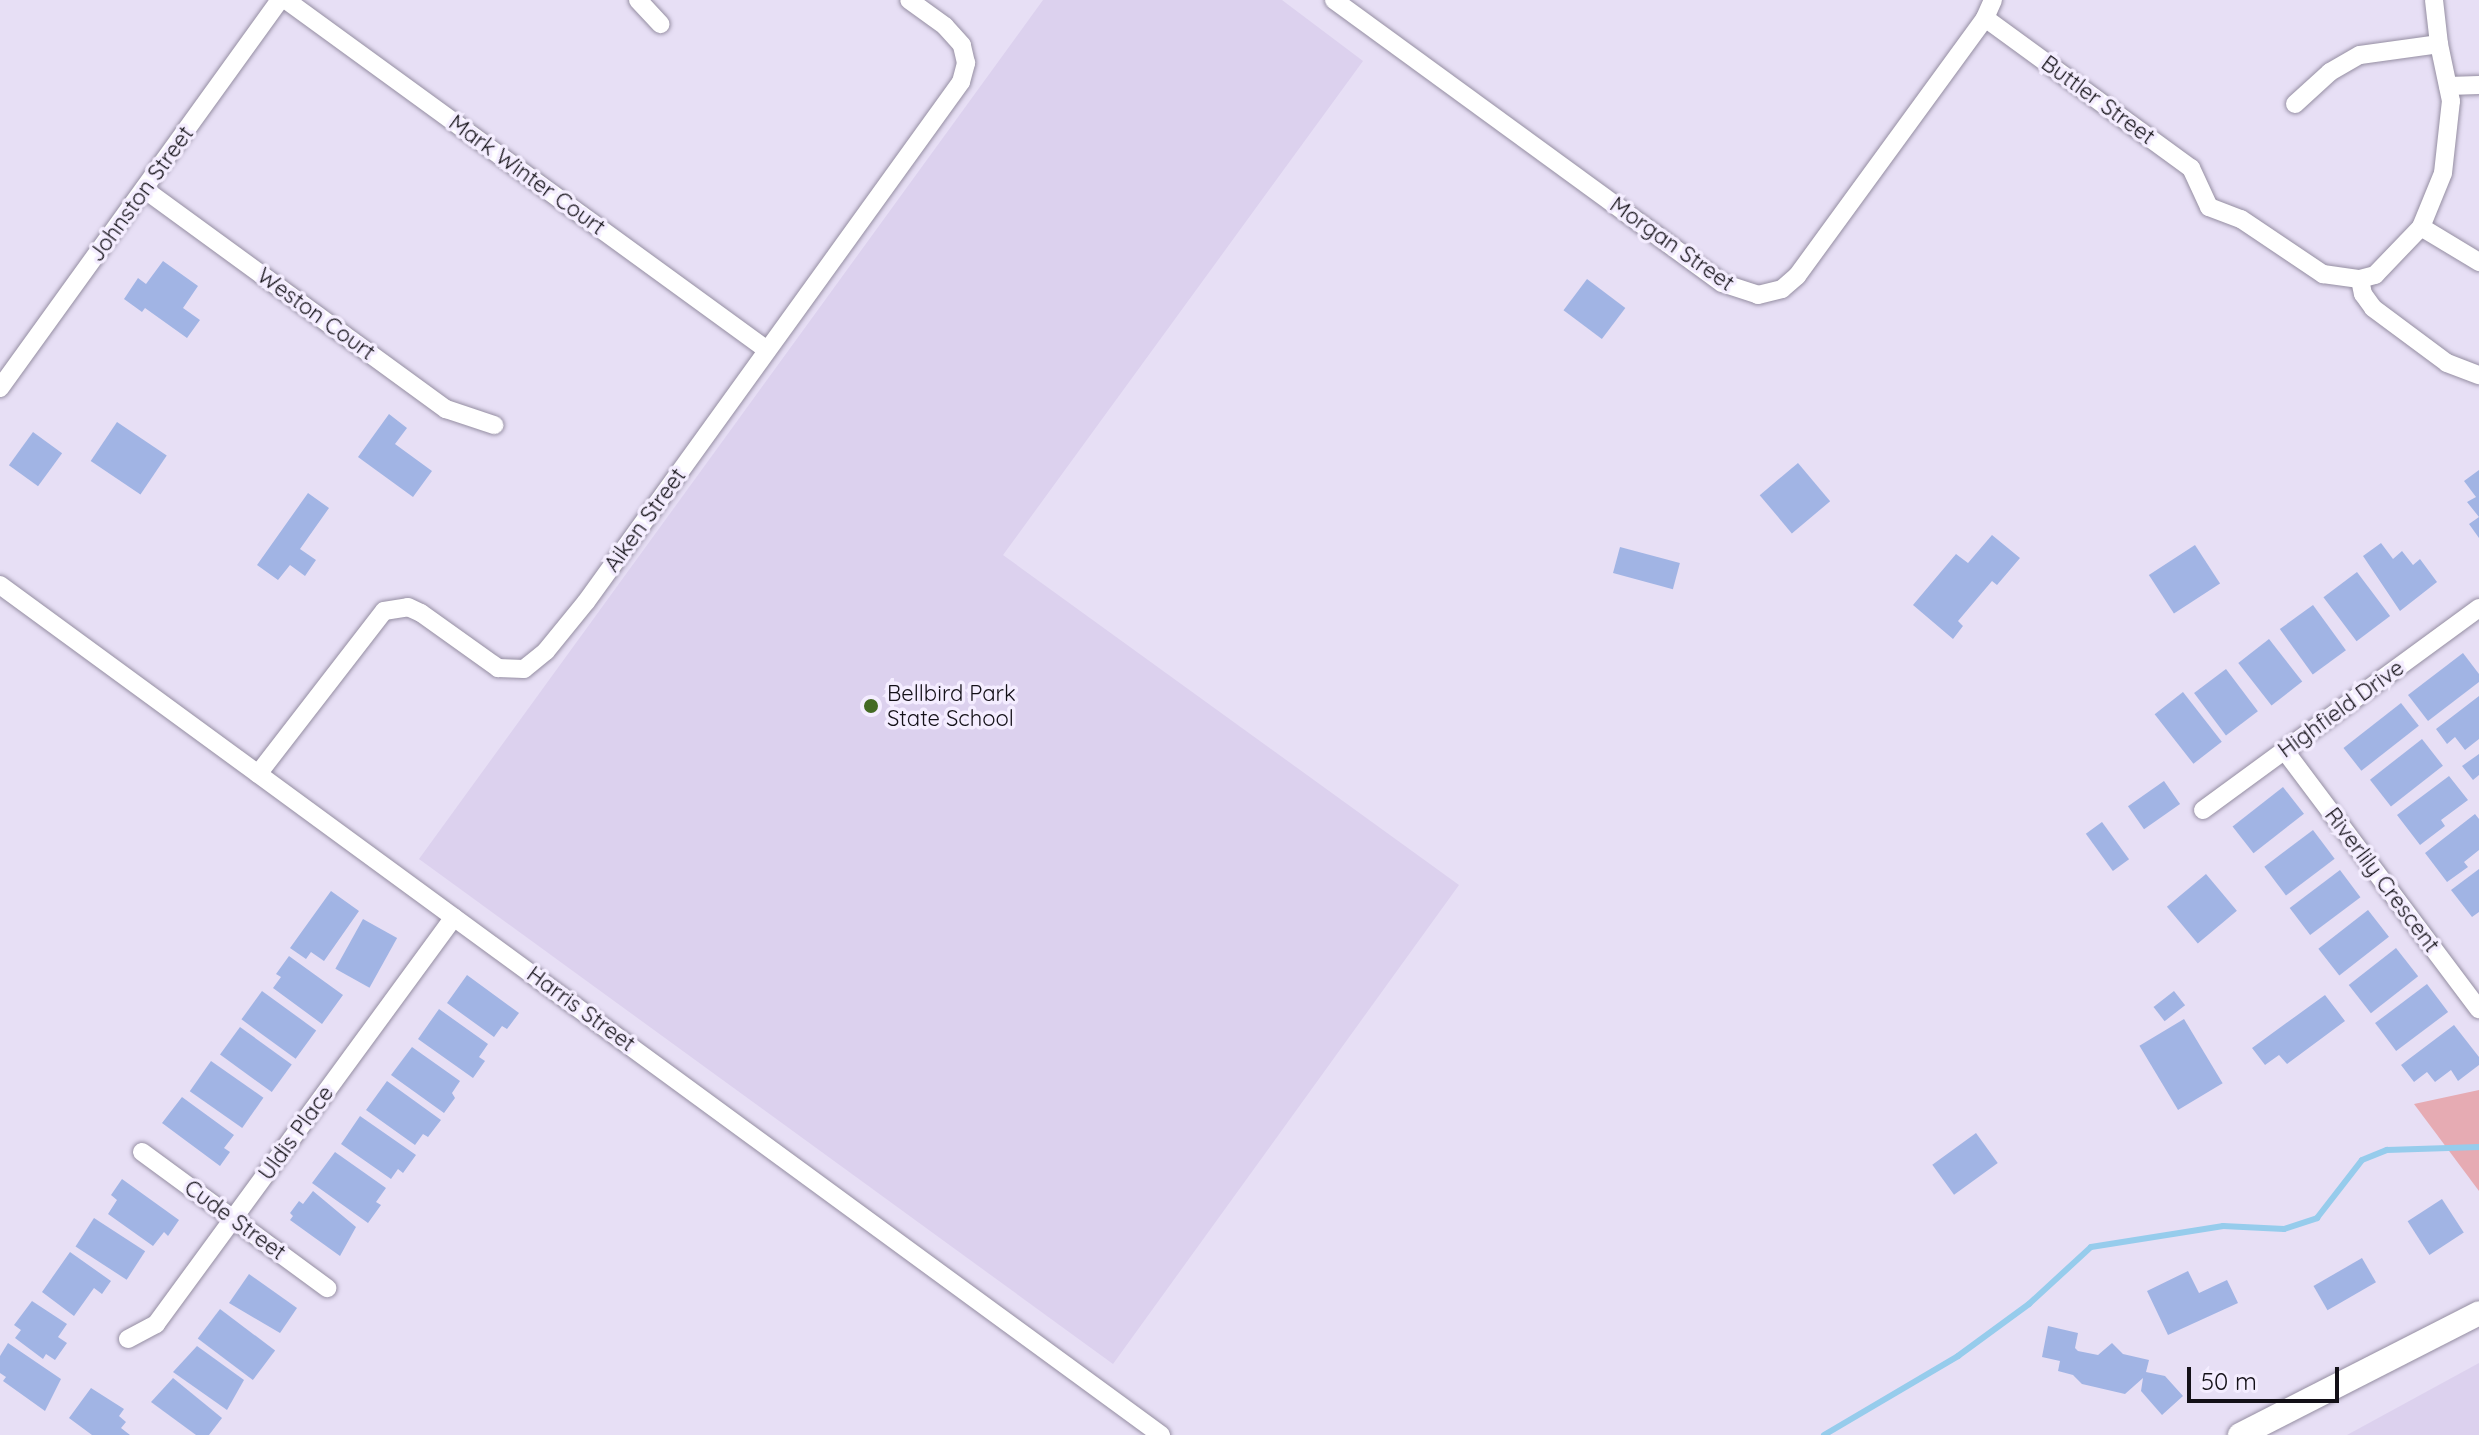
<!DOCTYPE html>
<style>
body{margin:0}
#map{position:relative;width:2479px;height:1435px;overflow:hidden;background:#e7dff5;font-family:Quicksand,sans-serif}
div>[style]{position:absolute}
.built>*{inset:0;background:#dcd1ee}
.green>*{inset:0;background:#e6abb3}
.stream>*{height:6px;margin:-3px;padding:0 3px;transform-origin:3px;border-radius:3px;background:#96ccec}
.building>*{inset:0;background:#a1b4e4;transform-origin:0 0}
.roads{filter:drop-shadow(0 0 2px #958ea2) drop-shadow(0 0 2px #958ea2)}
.minor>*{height:18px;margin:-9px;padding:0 9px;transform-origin:9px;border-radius:9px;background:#fff}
.tertiary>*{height:24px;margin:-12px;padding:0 12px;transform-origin:12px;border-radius:12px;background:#fff}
.dots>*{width:22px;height:22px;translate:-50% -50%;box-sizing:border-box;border:4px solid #f4edff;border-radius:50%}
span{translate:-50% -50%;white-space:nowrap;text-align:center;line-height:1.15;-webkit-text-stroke:7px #f4edff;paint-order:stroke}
.street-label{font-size:22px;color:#131017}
.poi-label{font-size:22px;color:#131017}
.left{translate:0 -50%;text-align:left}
.scale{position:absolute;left:2187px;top:1367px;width:152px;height:36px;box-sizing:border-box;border:4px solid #131017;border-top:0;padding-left:10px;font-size:24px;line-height:28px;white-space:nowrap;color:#131017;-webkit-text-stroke:6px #f4edff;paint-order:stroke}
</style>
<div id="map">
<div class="built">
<div style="clip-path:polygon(1043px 0,1282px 0,1363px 61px,1003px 555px,1459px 885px,1113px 1364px,419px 859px)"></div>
<div style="clip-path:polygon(2479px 1363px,2479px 1435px,2347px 1435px)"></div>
</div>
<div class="green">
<div style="clip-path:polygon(2479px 1090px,2479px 1191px,2414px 1104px)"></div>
</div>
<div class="stream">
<div style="left:1824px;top:1435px;width:156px;rotate:-30.5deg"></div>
<div style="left:1958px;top:1356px;width:88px;rotate:-36.2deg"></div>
<div style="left:2029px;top:1304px;width:84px;rotate:-42.6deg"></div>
<div style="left:2091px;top:1247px;width:134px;rotate:-9deg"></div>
<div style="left:2223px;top:1226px;width:61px;rotate:2.8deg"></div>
<div style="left:2284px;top:1229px;width:35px;rotate:-18deg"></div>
<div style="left:2317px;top:1218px;width:73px;rotate:-52.2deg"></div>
<div style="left:2362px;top:1160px;width:27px;rotate:-22deg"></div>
<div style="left:2387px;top:1150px;width:92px;rotate:-1.9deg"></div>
</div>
<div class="building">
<div style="clip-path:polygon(163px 261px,198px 286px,183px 308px,200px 320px,187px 338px,145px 308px,142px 312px,124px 299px,138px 278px,146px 284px)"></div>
<div style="left:1587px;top:279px;width:48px;height:39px;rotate:37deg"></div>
<div style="clip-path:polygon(389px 414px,407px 428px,395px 444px,432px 471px,413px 497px,358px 457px)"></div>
<div style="left:117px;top:422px;width:60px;height:47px;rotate:34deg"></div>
<div style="left:33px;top:432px;width:36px;height:41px;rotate:36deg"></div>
<div style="left:1798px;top:463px;width:50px;height:50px;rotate:50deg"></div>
<div style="clip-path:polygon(2479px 470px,2479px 538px,2469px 524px,2479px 517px,2467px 502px,2476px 497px,2464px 481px)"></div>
<div style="clip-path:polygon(308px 493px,329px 508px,300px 549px,316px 560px,305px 576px,290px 565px,278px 580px,257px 565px)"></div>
<div style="clip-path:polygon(1992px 535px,2020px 558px,1997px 585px,1992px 581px,1958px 621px,1963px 626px,1953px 639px,1913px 605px,1956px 554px,1968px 563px)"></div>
<div style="clip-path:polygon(2381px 543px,2393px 559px,2402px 551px,2413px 565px,2420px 559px,2437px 582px,2400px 611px,2363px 556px)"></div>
<div style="left:2195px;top:545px;width:46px;height:55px;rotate:57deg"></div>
<div style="left:1620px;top:547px;width:62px;height:27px;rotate:15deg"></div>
<div style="left:2357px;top:572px;width:55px;height:42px;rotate:53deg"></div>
<div style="left:2313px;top:605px;width:56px;height:41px;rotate:54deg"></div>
<div style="left:2269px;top:639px;width:54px;height:39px;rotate:52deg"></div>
<div style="clip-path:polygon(2463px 653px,2479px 674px,2479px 682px,2428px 721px,2408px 695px)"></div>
<div style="left:2226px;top:669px;width:53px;height:40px;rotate:53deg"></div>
<div style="left:2183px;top:692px;width:63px;height:36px;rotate:52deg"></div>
<div style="clip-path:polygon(2479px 696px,2479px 739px,2465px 750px,2455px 737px,2447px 744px,2436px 729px)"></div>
<div style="left:2401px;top:703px;width:29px;height:73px;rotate:52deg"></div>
<div style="left:2422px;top:739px;width:34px;height:66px;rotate:52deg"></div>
<div style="clip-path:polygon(2479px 754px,2479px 775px,2473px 780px,2462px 766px)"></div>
<div style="clip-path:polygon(2449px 776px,2468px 800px,2441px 820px,2445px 826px,2420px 845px,2397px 815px)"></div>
<div style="left:2164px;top:781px;width:28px;height:44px;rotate:55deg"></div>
<div style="left:2283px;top:787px;width:34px;height:64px;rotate:52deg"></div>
<div style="clip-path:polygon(2475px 814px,2479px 819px,2479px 850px,2464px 862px,2468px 867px,2447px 882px,2425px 853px)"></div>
<div style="left:2102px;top:822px;width:46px;height:20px;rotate:54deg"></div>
<div style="left:2313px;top:830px;width:36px;height:61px;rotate:53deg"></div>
<div style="clip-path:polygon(2479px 869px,2479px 912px,2472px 917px,2451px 890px)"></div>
<div style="left:2340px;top:870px;width:34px;height:63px;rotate:53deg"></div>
<div style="left:2206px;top:874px;width:48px;height:51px;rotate:50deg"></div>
<div style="clip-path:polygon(331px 891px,359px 911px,324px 961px,311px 952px,306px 959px,290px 948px)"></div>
<div style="left:2368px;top:910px;width:34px;height:63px;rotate:52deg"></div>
<div style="left:363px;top:919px;width:39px;height:57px;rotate:29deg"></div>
<div style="left:2396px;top:948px;width:36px;height:60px;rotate:52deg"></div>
<div style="clip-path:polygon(289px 956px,343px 995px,322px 1024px,273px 988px,281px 977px,276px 974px)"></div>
<div style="clip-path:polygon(467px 975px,519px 1013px,507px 1029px,502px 1026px,494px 1037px,447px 1003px)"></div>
<div style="left:2427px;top:984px;width:35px;height:65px;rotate:53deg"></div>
<div style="left:262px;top:991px;width:67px;height:35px;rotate:36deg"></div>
<div style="left:2174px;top:991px;width:18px;height:26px;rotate:52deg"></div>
<div style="clip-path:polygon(2325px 995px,2345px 1021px,2287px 1064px,2279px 1055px,2265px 1065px,2252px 1048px)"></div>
<div style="clip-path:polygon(439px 1009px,488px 1044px,479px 1057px,485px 1061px,473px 1078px,418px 1039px)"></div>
<div style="left:2184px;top:1019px;width:75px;height:52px;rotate:59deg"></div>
<div style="clip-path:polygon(2454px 1025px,2479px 1057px,2479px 1065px,2458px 1081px,2451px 1070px,2435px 1082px,2427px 1072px,2414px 1082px,2401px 1065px)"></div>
<div style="left:240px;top:1027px;width:64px;height:34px;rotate:36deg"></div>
<div style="clip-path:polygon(412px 1047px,460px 1081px,452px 1093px,455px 1098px,444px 1113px,391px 1075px)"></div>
<div style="left:211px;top:1061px;width:64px;height:37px;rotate:35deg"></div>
<div style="clip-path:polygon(387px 1081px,441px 1120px,428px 1137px,423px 1134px,415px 1145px,366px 1110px)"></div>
<div style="clip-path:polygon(182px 1097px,234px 1135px,224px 1148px,230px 1152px,220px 1166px,162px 1123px)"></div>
<div style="clip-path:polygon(360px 1116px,416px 1155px,403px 1173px,398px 1169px,391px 1179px,341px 1144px)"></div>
<div style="left:1976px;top:1133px;width:37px;height:54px;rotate:54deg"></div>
<div style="clip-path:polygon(335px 1152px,386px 1188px,376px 1202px,381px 1205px,368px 1223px,312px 1183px)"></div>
<div style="clip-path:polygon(122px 1179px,179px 1220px,168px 1236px,164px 1232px,153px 1246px,108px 1214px,117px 1200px,111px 1195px)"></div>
<div style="clip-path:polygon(313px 1191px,356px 1227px,340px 1256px,290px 1220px,293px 1216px,290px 1213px,299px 1201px,303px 1204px)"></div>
<div style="left:2442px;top:1199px;width:40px;height:41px;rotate:57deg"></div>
<div style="left:94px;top:1218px;width:61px;height:34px;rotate:33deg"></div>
<div style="clip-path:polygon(70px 1252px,111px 1281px,102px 1294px,94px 1288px,74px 1316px,42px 1292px)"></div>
<div style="left:2362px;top:1258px;width:28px;height:56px;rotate:60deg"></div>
<div style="clip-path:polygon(2188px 1271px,2199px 1293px,2227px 1280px,2238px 1303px,2168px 1335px,2147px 1291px)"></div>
<div style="clip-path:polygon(249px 1274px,297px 1308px,280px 1333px,229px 1303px)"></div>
<div style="clip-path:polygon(32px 1301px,67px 1324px,58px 1337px,67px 1343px,55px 1360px,46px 1354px,43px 1359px,15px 1338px,21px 1330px,14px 1325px)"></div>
<div style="left:220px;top:1309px;width:69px;height:37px;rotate:37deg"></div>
<div style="clip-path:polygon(2048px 1326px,2078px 1333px,2075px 1348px,2078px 1351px,2098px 1355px,2112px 1343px,2123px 1354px,2149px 1360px,2146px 1372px,2165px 1376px,2183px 1396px,2162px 1415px,2141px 1391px,2143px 1378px,2125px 1394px,2082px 1384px,2073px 1375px,2058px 1371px,2060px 1361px,2042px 1357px)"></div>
<div style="clip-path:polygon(8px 1343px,61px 1379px,45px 1411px,3px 1381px,6px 1377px,0 1373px,0 1356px)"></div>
<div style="clip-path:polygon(197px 1346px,244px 1380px,227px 1410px,173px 1372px)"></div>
<div style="clip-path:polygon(173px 1378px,222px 1418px,209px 1435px,196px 1435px,151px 1402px)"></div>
<div style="clip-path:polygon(91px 1388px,124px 1409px,119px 1416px,126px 1422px,121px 1428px,130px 1435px,92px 1435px,69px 1418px)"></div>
</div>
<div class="roads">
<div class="minor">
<div style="left:286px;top:0;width:595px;rotate:36.04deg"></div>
<div style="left:638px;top:0;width:33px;rotate:47deg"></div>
<div style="left:1334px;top:0;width:480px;rotate:36.1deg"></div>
<div style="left:1722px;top:283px;width:38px;rotate:18deg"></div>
<div style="left:1758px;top:295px;width:25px;rotate:-14deg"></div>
<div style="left:1782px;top:289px;width:20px;rotate:-41deg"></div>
<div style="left:1797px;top:276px;width:319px;rotate:-53.9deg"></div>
<div style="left:1993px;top:0;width:20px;rotate:114deg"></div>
<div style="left:1985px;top:18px;width:255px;rotate:36.1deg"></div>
<div style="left:2191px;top:168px;width:43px;rotate:65.2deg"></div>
<div style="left:2209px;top:207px;width:34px;rotate:21deg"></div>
<div style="left:2241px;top:219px;width:99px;rotate:33.9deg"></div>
<div style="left:2323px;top:274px;width:37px;rotate:8deg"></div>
<div style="left:2360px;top:279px;width:16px;rotate:-15deg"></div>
<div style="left:2375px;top:275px;width:66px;rotate:-46.2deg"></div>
<div style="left:2421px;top:227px;width:58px;rotate:-67.8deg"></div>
<div style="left:2443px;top:173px;width:72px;rotate:-83.7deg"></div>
<div style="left:2451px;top:101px;width:58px;rotate:-101.9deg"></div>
<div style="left:2439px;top:44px;width:44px;rotate:-96.5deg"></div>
<div style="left:2448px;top:86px;width:31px;rotate:-2deg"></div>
<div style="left:2295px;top:104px;width:47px;rotate:-42.4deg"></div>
<div style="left:2330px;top:72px;width:34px;rotate:-30deg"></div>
<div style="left:2360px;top:55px;width:80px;rotate:-7.9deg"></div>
<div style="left:144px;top:189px;width:374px;rotate:36.1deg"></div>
<div style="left:446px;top:409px;width:51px;rotate:18.4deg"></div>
<div style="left:2421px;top:227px;width:68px;rotate:31.1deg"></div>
<div style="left:2360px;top:279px;width:15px;rotate:79deg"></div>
<div style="left:2363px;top:294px;width:17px;rotate:54deg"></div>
<div style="left:2373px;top:308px;width:92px;rotate:36.6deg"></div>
<div style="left:2447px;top:363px;width:34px;rotate:21deg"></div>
<div style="left:0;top:388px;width:478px;rotate:-54.2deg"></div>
<div style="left:0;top:585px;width:1439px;rotate:36.21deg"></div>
<div style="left:2285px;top:751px;width:323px;rotate:53.1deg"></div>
<div style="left:258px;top:774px;width:206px;rotate:-52.3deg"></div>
<div style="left:384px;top:611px;width:24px;rotate:-9deg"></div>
<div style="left:408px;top:607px;width:14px;rotate:25deg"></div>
<div style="left:421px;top:613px;width:95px;rotate:35.5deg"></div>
<div style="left:498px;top:668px;width:26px;rotate:2deg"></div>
<div style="left:524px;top:669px;width:28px;rotate:-39deg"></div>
<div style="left:546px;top:651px;width:63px;rotate:-50.8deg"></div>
<div style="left:586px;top:602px;width:641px;rotate:-54.2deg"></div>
<div style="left:961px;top:82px;width:20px;rotate:-75deg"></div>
<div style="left:966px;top:63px;width:18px;rotate:-103deg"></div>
<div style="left:962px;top:45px;width:25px;rotate:-132deg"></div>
<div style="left:945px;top:26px;width:44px;rotate:-144.2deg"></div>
<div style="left:2203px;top:810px;width:342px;rotate:-36.2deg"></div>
<div style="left:142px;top:1152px;width:230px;rotate:36.3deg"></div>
<div style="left:128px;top:1339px;width:32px;rotate:-28deg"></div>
<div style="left:156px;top:1324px;width:504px;rotate:-53.79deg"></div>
</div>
<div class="tertiary">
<div style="left:2240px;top:1435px;width:268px;rotate:-27deg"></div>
</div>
</div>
<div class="dots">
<div style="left:871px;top:706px;background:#446a24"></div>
</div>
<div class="street-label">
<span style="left:2098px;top:100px;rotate:36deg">Buttler Street</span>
<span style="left:527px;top:175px;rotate:36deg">Mark Winter Court</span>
<span style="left:141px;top:194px;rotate:-54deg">Johnston Street</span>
<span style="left:1672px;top:244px;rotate:35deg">Morgan Street</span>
<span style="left:316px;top:314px;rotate:36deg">Weston Court</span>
<span style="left:645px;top:520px;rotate:-54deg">Aiken Street</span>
<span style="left:2341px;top:709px;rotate:-36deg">Highfield Drive</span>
<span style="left:2382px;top:880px;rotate:53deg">Riverlily Crescent</span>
<span style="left:581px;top:1009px;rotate:36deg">Harris Street</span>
<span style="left:296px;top:1133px;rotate:-54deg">Uldis Place</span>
<span style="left:235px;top:1220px;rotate:36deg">Cude Street</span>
</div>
<div class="poi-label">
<span class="left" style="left:887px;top:706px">Bellbird Park<br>State School</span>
</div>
<div class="scale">50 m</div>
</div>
